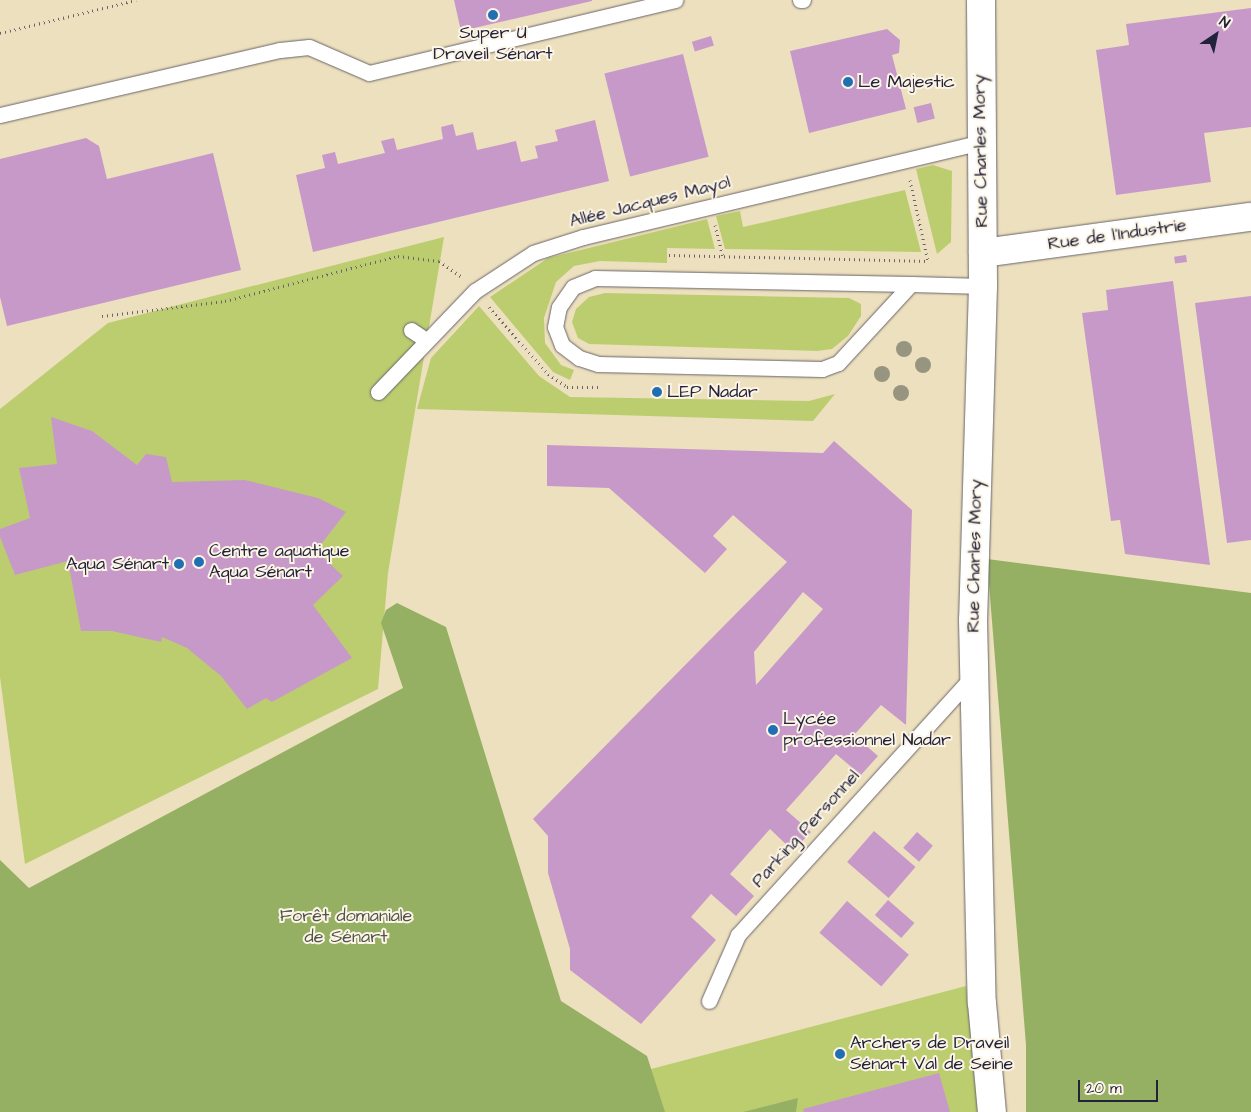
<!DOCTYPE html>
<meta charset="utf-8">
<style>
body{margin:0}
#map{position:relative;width:1251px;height:1112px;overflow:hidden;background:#ede0be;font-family:"Architects Daughter",sans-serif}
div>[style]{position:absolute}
.green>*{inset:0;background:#bccd70}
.forest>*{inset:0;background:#95b062}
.building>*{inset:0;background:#c799c9;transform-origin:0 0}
.path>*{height:3px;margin-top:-1.5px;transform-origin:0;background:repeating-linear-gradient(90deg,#696469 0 1px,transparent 0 5px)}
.roads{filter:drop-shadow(0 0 1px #696469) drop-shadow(0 0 1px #696469)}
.lane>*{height:15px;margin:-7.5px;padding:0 7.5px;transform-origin:7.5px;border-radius:7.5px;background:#fff}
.street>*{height:28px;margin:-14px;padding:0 14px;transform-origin:14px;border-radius:14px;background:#fff}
.trees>*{width:16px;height:16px;margin:-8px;border-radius:50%;background:#97947f}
.dots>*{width:14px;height:14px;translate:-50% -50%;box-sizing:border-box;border:2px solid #fcf5e5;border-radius:50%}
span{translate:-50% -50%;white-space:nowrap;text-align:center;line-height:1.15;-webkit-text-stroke:4px #fcf5e5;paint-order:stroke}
.poi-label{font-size:18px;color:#22223b}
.left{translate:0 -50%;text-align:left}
.right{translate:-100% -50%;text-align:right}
.street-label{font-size:18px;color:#22223b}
.park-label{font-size:18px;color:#50554b}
.north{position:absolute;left:1191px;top:10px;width:50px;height:50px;-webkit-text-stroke:4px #fcf5e5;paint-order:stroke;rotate:34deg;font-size:14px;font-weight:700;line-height:20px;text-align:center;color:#22223b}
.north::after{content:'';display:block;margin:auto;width:18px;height:22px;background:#22223b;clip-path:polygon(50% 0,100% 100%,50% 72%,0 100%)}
.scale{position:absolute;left:1078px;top:1080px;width:80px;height:22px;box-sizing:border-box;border:2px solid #22223b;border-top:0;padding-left:6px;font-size:15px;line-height:18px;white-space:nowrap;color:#22223b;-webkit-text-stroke:4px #fcf5e5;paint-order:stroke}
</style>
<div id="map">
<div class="green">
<div style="clip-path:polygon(933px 165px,952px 171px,951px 242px,937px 254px,916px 169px)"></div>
<div style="clip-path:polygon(905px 190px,921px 252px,725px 249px,716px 216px,740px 211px,743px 227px)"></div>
<div style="clip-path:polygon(707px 219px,715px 249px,667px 248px,667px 263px,600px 261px,574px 266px,556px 282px,544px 318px,545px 343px,561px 365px,574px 370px,570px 380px,553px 372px,490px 297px,548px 258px)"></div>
<div style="clip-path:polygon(444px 237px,388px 573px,378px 689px,25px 864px,0 677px,0 409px,108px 323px)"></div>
<div style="clip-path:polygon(605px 293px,849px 298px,861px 304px,861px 316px,848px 336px,832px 349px,817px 351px,589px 344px,578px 338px,572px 322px,576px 309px,589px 297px)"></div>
<div style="clip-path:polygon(479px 306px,539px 376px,570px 397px,809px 401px,835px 394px,813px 421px,417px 409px,431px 358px)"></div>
<div style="clip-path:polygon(966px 986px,979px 1112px,488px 1112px,928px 996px)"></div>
</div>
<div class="forest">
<div style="clip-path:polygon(987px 559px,1251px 593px,1251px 1112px,1026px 1112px,1026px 1045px)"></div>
<div style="clip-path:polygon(397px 603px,446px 627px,561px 1001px,647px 1056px,665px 1112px,0 1112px,0 860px,29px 888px,403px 688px,381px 623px,386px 610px)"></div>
<div style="clip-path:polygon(798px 1098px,796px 1112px,743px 1112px)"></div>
</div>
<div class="building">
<div style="clip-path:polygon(454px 0,592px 0,592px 1px,461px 31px)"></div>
<div style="clip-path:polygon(1251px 8px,1251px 127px,1204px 133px,1211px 182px,1116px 195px,1096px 50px,1129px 45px,1126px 24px)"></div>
<div style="clip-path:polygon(887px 29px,900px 40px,899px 53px,892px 55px,906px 109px,809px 133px,790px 51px)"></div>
<div style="left:711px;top:36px;width:10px;height:20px;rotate:73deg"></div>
<div style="left:683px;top:54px;width:106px;height:81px;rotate:76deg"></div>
<div style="left:931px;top:103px;width:16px;height:18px;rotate:76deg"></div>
<div style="clip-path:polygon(595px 120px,609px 181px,313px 252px,296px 175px,325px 168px,322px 155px,335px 152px,338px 164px,385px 153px,381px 141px,394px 138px,397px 150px,443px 139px,441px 127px,453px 124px,456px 136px,473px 132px,477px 150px,516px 141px,521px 162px,538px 158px,535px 146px,558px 141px,555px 130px)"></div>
<div style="clip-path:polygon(86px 138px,99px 146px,107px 179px,213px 153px,241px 270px,7px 326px,0 297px,0 159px)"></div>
<div style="left:1186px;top:255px;width:7px;height:12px;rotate:82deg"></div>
<div style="clip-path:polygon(1173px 281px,1188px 399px,1210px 565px,1125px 554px,1120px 520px,1111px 521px,1082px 313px,1108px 310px,1106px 290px)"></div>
<div style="clip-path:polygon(1251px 296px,1251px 540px,1227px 543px,1195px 303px)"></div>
<div style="clip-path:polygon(51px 417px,92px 431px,137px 465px,146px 454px,166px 457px,172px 482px,245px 480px,318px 498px,346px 512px,316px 551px,343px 576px,313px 605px,352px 658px,272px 702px,266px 698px,247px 709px,221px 676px,187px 648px,162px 637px,161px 642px,112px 631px,81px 631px,68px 561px,15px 575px,0 537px,0 529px,30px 518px,19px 468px,57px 464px)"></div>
<div style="clip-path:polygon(evenodd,834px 441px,912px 510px,906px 725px,881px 705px,854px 735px,878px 756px,861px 775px,836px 754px,786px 810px,811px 832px,793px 851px,770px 829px,730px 874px,754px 896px,736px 916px,711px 894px,691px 917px,716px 940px,641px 1024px,570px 970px,570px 949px,548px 873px,548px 836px,533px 819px,787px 562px,733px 515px,713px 536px,727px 549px,705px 573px,609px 488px,547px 486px,547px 445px,823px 453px,834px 441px,803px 592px,823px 609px,756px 685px,754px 652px,803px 592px)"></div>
<div style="left:874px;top:831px;width:55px;height:41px;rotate:41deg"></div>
<div style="left:917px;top:832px;width:21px;height:21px;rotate:41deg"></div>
<div style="left:888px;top:900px;width:35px;height:20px;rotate:41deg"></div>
<div style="left:847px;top:901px;width:82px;height:42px;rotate:41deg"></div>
<div style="clip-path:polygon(939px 1073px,950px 1112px,804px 1112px,803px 1109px)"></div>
</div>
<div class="path">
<div style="left:0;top:33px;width:140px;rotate:-13.6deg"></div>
<div style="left:910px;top:180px;width:83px;rotate:77.5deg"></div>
<div style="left:715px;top:225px;width:32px;rotate:76deg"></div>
<div style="left:669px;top:255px;width:259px;rotate:1.3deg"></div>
<div style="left:489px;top:307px;width:89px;rotate:48.6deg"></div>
<div style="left:548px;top:374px;width:23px;rotate:34deg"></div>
<div style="left:567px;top:387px;width:32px"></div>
<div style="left:102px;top:316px;width:124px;rotate:-7deg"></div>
<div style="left:225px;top:301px;width:179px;rotate:-14.6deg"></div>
<div style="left:398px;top:256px;width:41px;rotate:7deg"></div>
<div style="left:439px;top:261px;width:28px;rotate:35deg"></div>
</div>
<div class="roads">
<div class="lane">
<div style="left:800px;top:0;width:3px"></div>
<div style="left:0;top:115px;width:287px;rotate:-13.1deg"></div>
<div style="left:280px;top:50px;width:29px;rotate:-6deg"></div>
<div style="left:309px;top:47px;width:65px;rotate:23.4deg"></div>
<div style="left:369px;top:73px;width:315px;rotate:-13.4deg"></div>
<div style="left:911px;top:284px;width:108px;rotate:132.7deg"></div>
<div style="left:838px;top:363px;width:17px;rotate:159deg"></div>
<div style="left:822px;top:369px;width:224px;rotate:-178.7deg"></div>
<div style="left:598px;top:364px;width:20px;rotate:-162deg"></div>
<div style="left:579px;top:358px;width:21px;rotate:-143deg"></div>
<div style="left:562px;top:345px;width:19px;rotate:-111deg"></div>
<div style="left:555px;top:327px;width:20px;rotate:-79deg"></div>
<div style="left:559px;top:307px;width:24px;rotate:-55deg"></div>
<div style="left:573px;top:287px;width:24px;rotate:-22deg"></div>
<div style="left:595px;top:278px;width:316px;rotate:1.1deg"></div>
<div style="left:911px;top:284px;width:72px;rotate:1.6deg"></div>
<div style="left:411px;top:330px;width:18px;rotate:34deg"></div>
<div style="left:378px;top:392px;width:140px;rotate:-46.2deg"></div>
<div style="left:475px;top:291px;width:69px;rotate:-33.2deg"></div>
<div style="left:533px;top:253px;width:52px;rotate:-17.7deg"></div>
<div style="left:583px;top:237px;width:409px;rotate:-13.4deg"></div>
<div style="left:709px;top:1001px;width:72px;rotate:-66.3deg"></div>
<div style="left:738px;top:935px;width:351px;rotate:-47.8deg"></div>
</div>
<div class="street">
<div style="left:981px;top:0;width:286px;rotate:89.6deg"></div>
<div style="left:983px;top:286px;width:334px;rotate:91.7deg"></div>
<div style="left:973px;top:620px;width:383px;rotate:88.7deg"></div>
<div style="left:982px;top:1003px;width:109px;rotate:84.8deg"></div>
<div style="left:983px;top:253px;width:270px;rotate:-7.7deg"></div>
</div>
</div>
<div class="trees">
<div style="left:904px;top:349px"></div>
<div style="left:923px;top:365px"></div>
<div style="left:882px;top:374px"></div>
<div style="left:901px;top:393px"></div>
</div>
<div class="dots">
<div style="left:493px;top:15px;background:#1f6fb2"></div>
<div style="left:848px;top:82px;background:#1f6fb2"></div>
<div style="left:657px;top:392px;background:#1f6fb2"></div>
<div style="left:199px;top:562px;background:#1f6fb2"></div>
<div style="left:179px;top:564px;background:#1f6fb2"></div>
<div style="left:773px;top:730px;background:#1f6fb2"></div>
<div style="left:840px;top:1054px;background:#1f6fb2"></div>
</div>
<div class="poi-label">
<span style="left:493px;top:44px">Super U<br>Draveil Sénart</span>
<span class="left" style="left:858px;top:82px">Le Majestic</span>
<span class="left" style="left:667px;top:392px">LEP Nadar</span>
<span class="left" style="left:209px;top:562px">Centre aquatique<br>Aqua Sénart</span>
<span class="right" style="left:169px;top:564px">Aqua Sénart</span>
<span class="left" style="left:783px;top:730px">Lycée<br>professionnel Nadar</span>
<span class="left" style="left:850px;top:1054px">Archers de Draveil<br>Sénart Val de Seine</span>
</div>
<div class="street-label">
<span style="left:981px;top:151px;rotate:-91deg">Rue Charles Mory</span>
<span style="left:650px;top:202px;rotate:-14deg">Allée Jacques Mayol</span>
<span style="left:1117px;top:235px;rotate:-8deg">Rue de l'Industrie</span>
<span style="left:975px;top:556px;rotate:-89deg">Rue Charles Mory</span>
<span style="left:806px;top:829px;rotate:-48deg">Parking Personnel</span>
</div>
<div class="park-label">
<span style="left:346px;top:927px">Forêt domaniale<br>de Sénart</span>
</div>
<div class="north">N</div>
<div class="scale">20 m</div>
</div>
